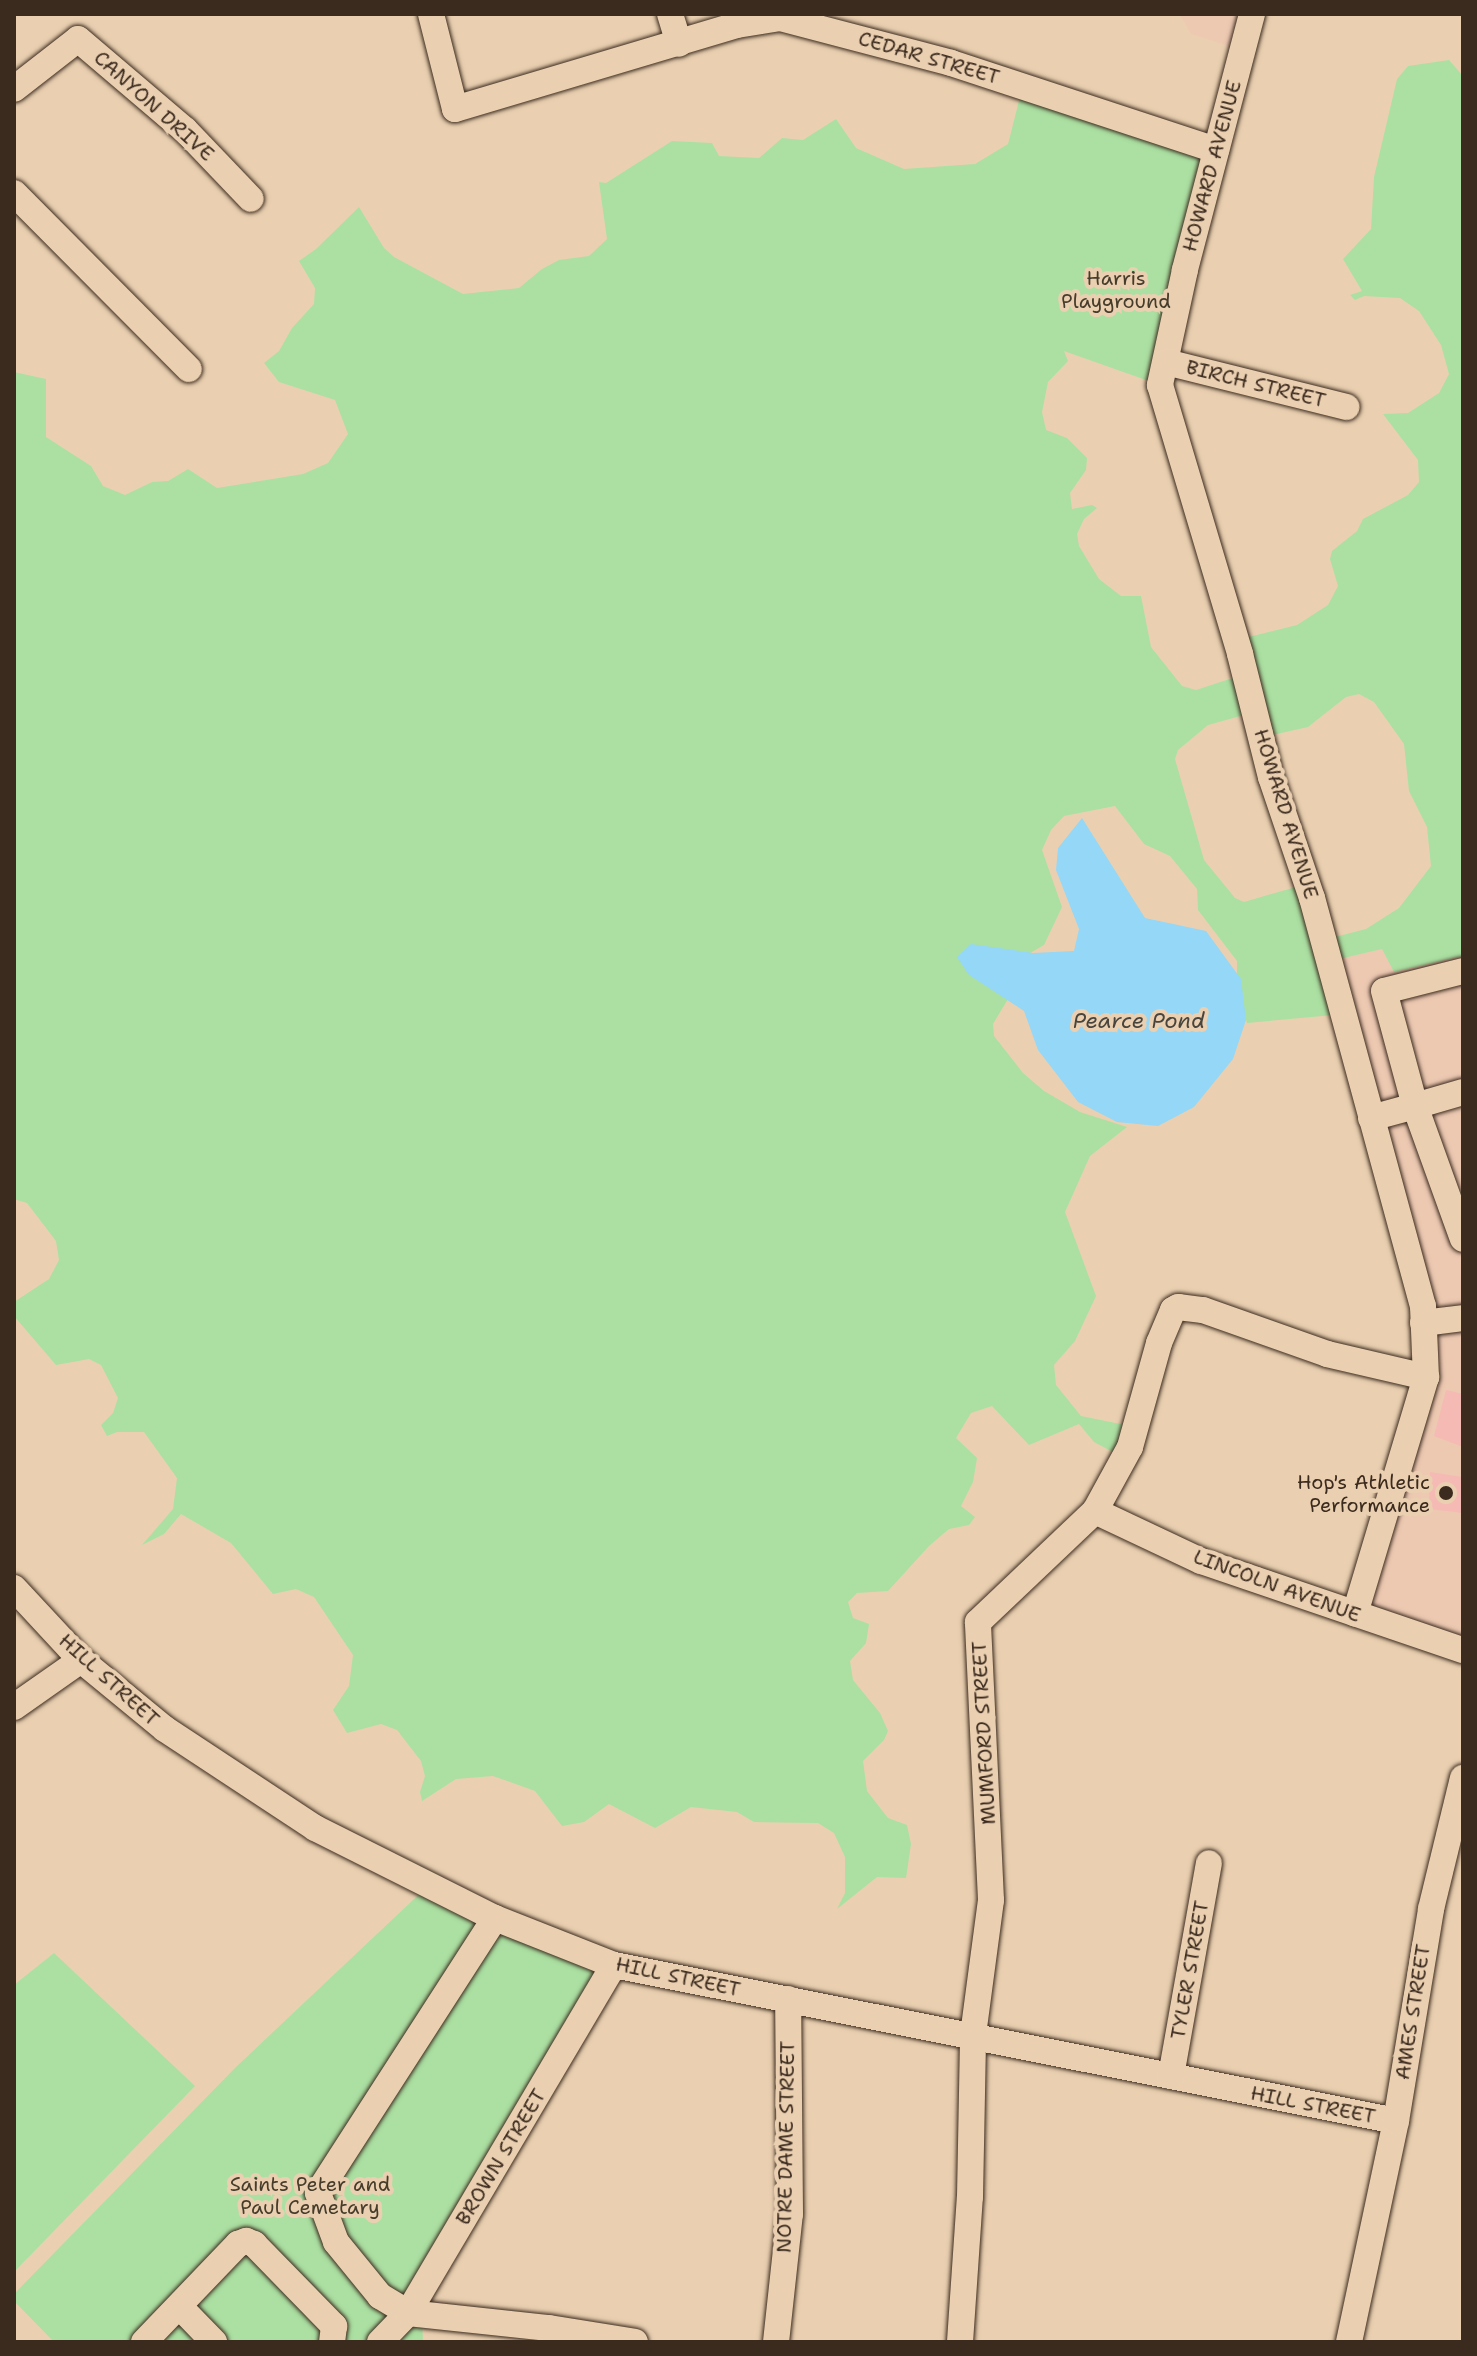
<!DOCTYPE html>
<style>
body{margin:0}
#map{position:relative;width:1477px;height:2356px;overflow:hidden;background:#ead0b1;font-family:"Shantell Sans",sans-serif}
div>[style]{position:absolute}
.built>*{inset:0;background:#edc9b2}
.green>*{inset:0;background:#abe0a2}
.water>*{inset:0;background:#94d7f6}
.building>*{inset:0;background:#f5bab3}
.roads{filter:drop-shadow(0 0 2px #3b2a1e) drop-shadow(0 0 2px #3b2a1e)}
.minor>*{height:26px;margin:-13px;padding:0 13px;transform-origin:13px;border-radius:13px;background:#ead0b1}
.dots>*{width:22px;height:22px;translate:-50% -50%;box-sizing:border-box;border:4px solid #ead0b1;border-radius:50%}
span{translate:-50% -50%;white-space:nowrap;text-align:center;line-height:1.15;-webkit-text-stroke:8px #ead0b1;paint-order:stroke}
.street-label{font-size:20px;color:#3b2a1e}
.park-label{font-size:20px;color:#463c2b}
.poi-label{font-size:20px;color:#3b2a1e}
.right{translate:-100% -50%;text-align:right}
.water-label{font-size:22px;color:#48443e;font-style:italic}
.frame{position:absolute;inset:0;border:16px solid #3b2a1e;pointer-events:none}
</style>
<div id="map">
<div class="built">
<div style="clip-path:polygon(1254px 14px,1241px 50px,1191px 34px,1180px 15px)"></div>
<div style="clip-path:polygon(1382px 949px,1433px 961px,1463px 956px,1463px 1648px,1364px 1615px,1428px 1373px,1335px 960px)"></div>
</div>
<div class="green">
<div style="clip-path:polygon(evenodd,1449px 60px,1463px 76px,1463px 956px,1394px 972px,1382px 949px,1335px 960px,1344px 1014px,1247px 1023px,1237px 988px,1237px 961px,1198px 910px,1197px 889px,1170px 856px,1144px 844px,1115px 806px,1064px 816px,1051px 830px,1042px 850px,1062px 907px,1044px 945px,1006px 967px,1008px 999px,993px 1024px,994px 1036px,1023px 1073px,1044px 1091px,1080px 1112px,1127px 1127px,1090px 1156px,1065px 1212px,1096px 1296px,1075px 1341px,1054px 1365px,1056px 1385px,1081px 1416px,1135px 1427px,1126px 1459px,1094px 1442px,1079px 1424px,1029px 1445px,992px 1406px,971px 1413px,956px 1438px,977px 1458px,973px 1482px,961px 1506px,975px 1517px,969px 1525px,949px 1529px,929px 1546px,888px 1591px,857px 1593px,848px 1602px,853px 1618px,869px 1624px,866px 1643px,850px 1661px,853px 1680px,880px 1713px,888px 1731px,884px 1740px,863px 1761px,867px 1791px,888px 1818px,907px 1825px,911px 1844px,906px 1878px,877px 1877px,837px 1909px,845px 1893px,845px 1857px,834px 1833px,818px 1823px,754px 1822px,737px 1812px,691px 1807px,655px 1828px,609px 1804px,584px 1822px,562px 1826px,535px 1791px,493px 1776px,456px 1779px,422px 1801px,420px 1792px,425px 1776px,421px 1761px,397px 1730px,381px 1724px,347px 1733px,333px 1710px,349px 1686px,353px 1655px,314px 1597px,296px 1589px,273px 1594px,231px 1543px,181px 1514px,164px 1534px,142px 1545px,173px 1509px,177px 1478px,144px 1432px,117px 1432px,107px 1436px,101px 1425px,113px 1413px,118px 1398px,101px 1365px,89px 1359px,56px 1365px,14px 1316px,14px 1302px,49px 1279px,59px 1260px,56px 1241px,27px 1203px,14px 1199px,14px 372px,46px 379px,46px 437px,91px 466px,103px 486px,125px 495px,152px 482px,168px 481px,188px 469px,217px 488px,303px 474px,328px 463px,348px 434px,335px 400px,279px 382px,264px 363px,279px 351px,292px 328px,314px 304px,315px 288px,299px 261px,316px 249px,359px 207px,384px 248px,394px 257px,463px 294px,519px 288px,542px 269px,559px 260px,589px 256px,607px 239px,599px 182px,606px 183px,672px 141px,712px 143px,719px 156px,759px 158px,782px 138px,803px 140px,836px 119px,856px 148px,904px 169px,975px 164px,1008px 144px,1022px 89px,1216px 150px,1160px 385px,1064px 351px,1068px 361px,1048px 382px,1042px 412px,1046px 430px,1067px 438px,1087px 458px,1086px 470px,1070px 493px,1072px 509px,1092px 505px,1097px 508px,1084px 519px,1077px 534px,1079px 546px,1099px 579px,1121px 596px,1141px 596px,1151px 647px,1182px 686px,1196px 690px,1245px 674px,1240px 639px,1297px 625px,1328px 605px,1338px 586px,1330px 559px,1332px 551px,1357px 531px,1363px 519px,1408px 495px,1419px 482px,1418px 460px,1383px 414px,1408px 413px,1439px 393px,1449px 374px,1441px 345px,1419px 311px,1400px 298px,1364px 296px,1355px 300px,1350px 295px,1362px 291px,1343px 259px,1371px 229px,1374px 177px,1397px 79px,1408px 66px,1449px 60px,1359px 694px,1374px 702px,1404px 744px,1409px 791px,1427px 827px,1431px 866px,1399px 908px,1366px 929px,1327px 939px,1306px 884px,1244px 902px,1235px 898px,1204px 860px,1175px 759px,1178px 750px,1208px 725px,1255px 712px,1268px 736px,1308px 727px,1346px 697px,1359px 694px)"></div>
<div style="clip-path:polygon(430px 1884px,614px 1965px,408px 2313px,422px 2317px,423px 2342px,54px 2342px,14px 2301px,14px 2294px,236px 2067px)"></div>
<div style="clip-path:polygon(54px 1953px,195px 2086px,14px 2272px,14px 1985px)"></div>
</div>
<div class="water">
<div style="clip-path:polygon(1082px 818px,1145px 918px,1206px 931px,1241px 979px,1246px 1020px,1233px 1059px,1194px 1107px,1158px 1126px,1117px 1122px,1078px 1102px,1038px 1050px,1024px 1011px,969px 975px,957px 957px,971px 944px,1033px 953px,1074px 951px,1079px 929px,1056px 870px,1058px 848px)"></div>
</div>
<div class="building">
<div style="clip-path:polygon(1446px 1390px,1463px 1394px,1463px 1447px,1434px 1436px)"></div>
<div style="clip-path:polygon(1430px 1472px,1463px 1477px,1463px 1513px,1429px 1509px)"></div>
</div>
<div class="roads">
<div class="minor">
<div style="left:431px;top:14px;width:98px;rotate:75.8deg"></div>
<div style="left:455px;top:109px;width:294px;rotate:-16.6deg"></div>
<div style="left:737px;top:25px;width:44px;rotate:-9.2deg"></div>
<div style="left:780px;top:18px;width:177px;rotate:14.7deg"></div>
<div style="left:951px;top:63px;width:279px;rotate:18.2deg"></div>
<div style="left:670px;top:14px;width:31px;rotate:73deg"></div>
<div style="left:1252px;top:14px;width:265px;rotate:104.7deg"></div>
<div style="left:1185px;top:270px;width:118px;rotate:102.3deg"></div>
<div style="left:1160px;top:385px;width:281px;rotate:73.4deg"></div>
<div style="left:1240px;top:654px;width:127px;rotate:75.9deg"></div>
<div style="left:1271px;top:777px;width:128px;rotate:71.3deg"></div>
<div style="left:1312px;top:898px;width:423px;rotate:74.8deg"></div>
<div style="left:1423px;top:1306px;width:71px;rotate:87.6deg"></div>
<div style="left:1426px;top:1377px;width:247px;rotate:106.7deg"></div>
<div style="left:14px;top:89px;width:81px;rotate:-38deg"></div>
<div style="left:78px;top:39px;width:140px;rotate:40.4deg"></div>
<div style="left:185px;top:130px;width:95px;rotate:46.3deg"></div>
<div style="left:14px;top:193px;width:248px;rotate:45.2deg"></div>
<div style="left:1166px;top:362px;width:186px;rotate:14deg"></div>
<div style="left:1463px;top:971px;width:81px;rotate:165.8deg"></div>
<div style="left:1384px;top:991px;width:119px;rotate:74.9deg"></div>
<div style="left:1415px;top:1106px;width:50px;rotate:-16.3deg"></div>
<div style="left:1371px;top:1118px;width:46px;rotate:-15.3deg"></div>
<div style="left:1415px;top:1106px;width:141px;rotate:70.2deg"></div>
<div style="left:1423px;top:1323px;width:40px;rotate:-7.1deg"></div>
<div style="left:1095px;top:1511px;width:117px;rotate:25.3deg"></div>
<div style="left:1201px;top:1561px;width:277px;rotate:18.8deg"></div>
<div style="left:14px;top:1588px;width:98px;rotate:47.1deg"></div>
<div style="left:81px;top:1660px;width:109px;rotate:39.4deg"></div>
<div style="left:165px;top:1729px;width:180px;rotate:33.4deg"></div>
<div style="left:315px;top:1828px;width:201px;rotate:26.6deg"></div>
<div style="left:495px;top:1918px;width:128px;rotate:21.6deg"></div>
<div style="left:614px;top:1965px;width:797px;rotate:11.28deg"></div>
<div style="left:14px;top:1707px;width:82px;rotate:-35deg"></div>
<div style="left:495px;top:1918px;width:327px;rotate:122.8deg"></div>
<div style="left:318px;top:2193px;width:52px;rotate:69.8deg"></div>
<div style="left:336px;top:2242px;width:70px;rotate:50.8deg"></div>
<div style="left:380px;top:2296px;width:33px;rotate:31deg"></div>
<div style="left:408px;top:2313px;width:142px;rotate:6.1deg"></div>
<div style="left:549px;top:2328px;width:87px;rotate:9.2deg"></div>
<div style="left:1171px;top:2076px;width:216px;rotate:-79.9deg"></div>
<div style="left:180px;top:2307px;width:49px;rotate:45.8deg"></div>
<div style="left:144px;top:2342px;width:136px;rotate:-46.2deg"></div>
<div style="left:238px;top:2244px;width:9px;rotate:-21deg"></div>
<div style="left:246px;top:2241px;width:9px;rotate:21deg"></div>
<div style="left:254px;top:2244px;width:115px;rotate:45.7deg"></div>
<div style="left:334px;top:2326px;width:16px;rotate:97deg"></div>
<div style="left:380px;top:2342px;width:40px;rotate:-46deg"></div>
<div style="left:408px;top:2313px;width:404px;rotate:-59.4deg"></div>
<div style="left:776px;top:2342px;width:129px;rotate:-83.8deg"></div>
<div style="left:790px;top:2214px;width:215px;rotate:-90.5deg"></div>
<div style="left:960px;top:2342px;width:145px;rotate:-86.1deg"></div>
<div style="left:970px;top:2197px;width:162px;rotate:-88.9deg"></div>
<div style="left:973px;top:2035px;width:136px;rotate:-82.4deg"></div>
<div style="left:991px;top:1900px;width:278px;rotate:-92.7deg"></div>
<div style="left:978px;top:1622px;width:161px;rotate:-43.5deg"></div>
<div style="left:1095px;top:1511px;width:73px;rotate:-61.3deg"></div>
<div style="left:1130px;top:1447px;width:108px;rotate:-74.4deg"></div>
<div style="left:1159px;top:1343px;width:36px;rotate:-67deg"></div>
<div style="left:1173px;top:1310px;width:6px;rotate:-31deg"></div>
<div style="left:1178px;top:1307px;width:25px;rotate:7deg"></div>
<div style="left:1203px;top:1310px;width:132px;rotate:19.5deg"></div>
<div style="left:1327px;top:1354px;width:102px;rotate:13.1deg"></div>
<div style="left:1349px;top:2342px;width:226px;rotate:-78deg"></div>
<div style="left:1396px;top:2121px;width:215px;rotate:-80.6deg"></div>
<div style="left:1431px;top:1909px;width:135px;rotate:-76.3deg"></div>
</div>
</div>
<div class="dots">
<div style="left:1446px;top:1493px;background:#3b2a1e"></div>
</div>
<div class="street-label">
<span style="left:929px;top:58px;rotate:16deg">CEDAR STREET</span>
<span style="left:154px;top:106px;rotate:42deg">CANYON DRIVE</span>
<span style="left:1212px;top:166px;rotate:-75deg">HOWARD AVENUE</span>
<span style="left:1256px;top:384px;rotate:14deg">BIRCH STREET</span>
<span style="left:1286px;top:814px;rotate:73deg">HOWARD AVENUE</span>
<span style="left:1277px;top:1586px;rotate:20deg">LINCOLN AVENUE</span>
<span style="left:109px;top:1680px;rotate:42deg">HILL STREET</span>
<span style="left:984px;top:1733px;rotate:-93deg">MUMFORD STREET</span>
<span style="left:1190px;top:1970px;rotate:-80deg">TYLER STREET</span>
<span style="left:678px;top:1977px;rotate:12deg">HILL STREET</span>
<span style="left:1413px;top:2012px;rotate:-81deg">AMES STREET</span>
<span style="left:1313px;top:2105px;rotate:11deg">HILL STREET</span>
<span style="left:786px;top:2147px;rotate:-89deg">NOTRE DAME STREET</span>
<span style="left:501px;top:2157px;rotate:-59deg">BROWN STREET</span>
</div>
<div class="park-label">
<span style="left:1116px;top:290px">Harris<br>Playground</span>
<span style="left:310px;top:2196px">Saints Peter and<br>Paul Cemetary</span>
</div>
<div class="poi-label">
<span class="right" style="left:1430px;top:1494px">Hop's Athletic<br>Performance</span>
</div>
<div class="water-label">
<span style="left:1139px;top:1021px">Pearce Pond</span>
</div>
<div class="frame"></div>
</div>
